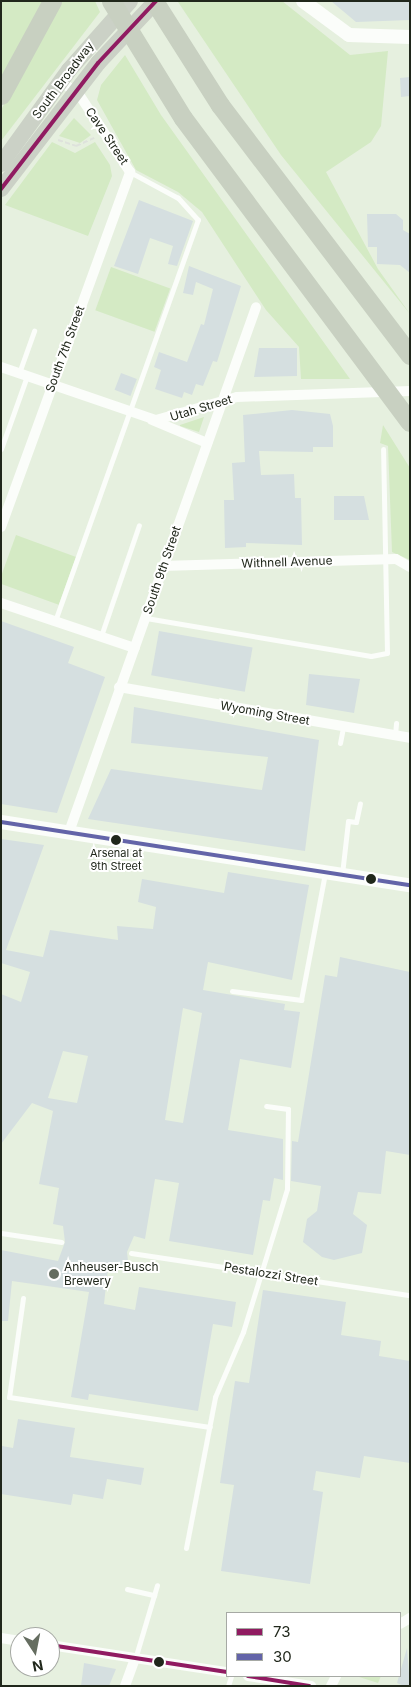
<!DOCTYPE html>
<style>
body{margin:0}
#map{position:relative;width:411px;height:1687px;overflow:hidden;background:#e6f0df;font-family:Inter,sans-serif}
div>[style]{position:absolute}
.green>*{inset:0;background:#d4eac4;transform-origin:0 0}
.building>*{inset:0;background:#d5dfe0;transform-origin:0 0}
.path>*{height:2px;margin-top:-1px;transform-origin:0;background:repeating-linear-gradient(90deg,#dee2dc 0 5px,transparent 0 7.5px)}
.lane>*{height:5px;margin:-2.5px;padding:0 2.5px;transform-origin:2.5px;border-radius:2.5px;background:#fbfdfa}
.street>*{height:10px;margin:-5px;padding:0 5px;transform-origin:5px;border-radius:5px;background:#fbfdfa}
.secondary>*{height:14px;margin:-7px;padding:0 7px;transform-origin:7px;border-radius:7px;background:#fbfdfa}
.primary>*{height:16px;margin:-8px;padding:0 8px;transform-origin:8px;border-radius:8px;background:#cbd1c6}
.highway>*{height:19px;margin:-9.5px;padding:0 9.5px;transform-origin:9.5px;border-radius:9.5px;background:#c8d0c1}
.bus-1>*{height:4px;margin:-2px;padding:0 2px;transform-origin:2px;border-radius:2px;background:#901b61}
.bus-2>*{height:4px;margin:-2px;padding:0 2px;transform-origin:2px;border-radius:2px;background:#6364a8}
.dots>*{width:14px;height:14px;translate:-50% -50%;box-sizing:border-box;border:2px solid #fff;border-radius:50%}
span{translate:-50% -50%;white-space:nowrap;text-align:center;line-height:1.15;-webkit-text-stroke:4px #fff;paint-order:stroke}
.bus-label{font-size:11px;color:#20271b}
.street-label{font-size:12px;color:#20271b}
.poi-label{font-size:12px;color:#20271b}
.left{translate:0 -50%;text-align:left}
.frame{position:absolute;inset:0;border:2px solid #20271b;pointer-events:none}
.legend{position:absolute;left:226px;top:1612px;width:175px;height:65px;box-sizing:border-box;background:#fff;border:1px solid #a6a9a4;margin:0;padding:6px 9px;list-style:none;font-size:15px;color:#20271b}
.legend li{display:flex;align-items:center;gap:10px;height:25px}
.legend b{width:25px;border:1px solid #a6a9a4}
.north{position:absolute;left:10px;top:1627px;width:50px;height:50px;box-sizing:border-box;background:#fff;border:1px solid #a6a9a4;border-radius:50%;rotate:169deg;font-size:14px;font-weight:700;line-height:20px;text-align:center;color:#20271b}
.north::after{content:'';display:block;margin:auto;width:18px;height:22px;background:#656d60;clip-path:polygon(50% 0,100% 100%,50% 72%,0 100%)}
</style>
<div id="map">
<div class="green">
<div style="clip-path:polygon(1px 1px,45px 1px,1px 83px)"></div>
<div style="clip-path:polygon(59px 1px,95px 1px,100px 12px,1px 141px,1px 110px)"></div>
<div style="clip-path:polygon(282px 1px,350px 55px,388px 51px,381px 126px,371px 142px,326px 172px,378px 269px,410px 314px,281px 155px,178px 2px)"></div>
<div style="clip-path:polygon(125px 55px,161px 115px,350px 379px,301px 379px,299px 347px,266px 310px,202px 212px,178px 192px,136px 170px,97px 100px,101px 85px)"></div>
<div style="clip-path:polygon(74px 118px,91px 135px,80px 143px,59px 136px)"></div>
<div style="clip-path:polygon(52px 142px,75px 153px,95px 142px,110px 165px,112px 176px,88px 236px,5px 205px)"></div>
<div style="left:111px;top:267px;width:63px;height:46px;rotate:20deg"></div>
<div style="clip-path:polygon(204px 417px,199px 432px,180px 426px,180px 425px)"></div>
<div style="clip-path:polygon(383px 425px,410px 468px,410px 560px,392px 552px,388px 446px,380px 443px)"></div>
<div style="left:16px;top:535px;width:64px;height:51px;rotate:20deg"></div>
<div style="clip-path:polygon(356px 1676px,381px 1676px,378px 1683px)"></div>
</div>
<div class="building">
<div style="clip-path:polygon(331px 1px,410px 1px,410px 20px,356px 22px)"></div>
<div style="clip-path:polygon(410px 77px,410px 96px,401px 97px,400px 78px)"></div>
<div style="clip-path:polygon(139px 200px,193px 221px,177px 266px,168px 264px,173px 246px,150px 238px,138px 274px,114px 266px)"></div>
<div style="clip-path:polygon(367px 214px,396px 214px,403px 220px,403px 230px,410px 234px,410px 273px,400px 265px,377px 264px,377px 247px,368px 247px)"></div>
<div style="clip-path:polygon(189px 266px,241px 286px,217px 362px,213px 361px,203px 386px,196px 384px,192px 395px,184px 392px,182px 398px,155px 389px,161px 370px,154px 367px,159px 352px,187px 362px,201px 324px,204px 325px,213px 289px,196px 282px,193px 295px,183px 293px)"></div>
<div style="clip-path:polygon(259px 348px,297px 348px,297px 376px,254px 377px)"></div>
<div style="left:121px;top:373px;width:17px;height:18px;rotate:21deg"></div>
<div style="clip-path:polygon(292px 410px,330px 414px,333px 426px,333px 447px,313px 447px,313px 452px,259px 451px,261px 475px,294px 474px,295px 498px,301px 498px,302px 545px,246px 543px,246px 547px,225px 548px,224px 500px,234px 500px,232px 463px,245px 462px,243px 415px)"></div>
<div style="clip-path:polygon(334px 496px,364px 496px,369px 520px,334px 520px)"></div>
<div style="clip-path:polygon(1px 621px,74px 647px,68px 663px,105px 677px,57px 813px,1px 804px)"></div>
<div style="left:159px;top:631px;width:95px;height:45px;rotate:10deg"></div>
<div style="clip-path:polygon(309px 674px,360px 679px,354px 713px,306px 705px)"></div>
<div style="clip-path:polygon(134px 707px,319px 740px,305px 851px,88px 819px,111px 769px,262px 790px,268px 757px,131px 743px)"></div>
<div style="clip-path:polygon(evenodd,1px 839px,44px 845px,6px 950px,43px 957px,50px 930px,118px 940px,117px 926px,153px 929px,156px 907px,138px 902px,142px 879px,224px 893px,228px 872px,309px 885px,292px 980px,208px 962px,203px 990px,285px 1004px,284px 1010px,300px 1012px,291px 1068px,240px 1059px,228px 1130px,283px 1139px,283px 1180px,274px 1178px,270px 1201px,263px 1200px,253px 1255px,169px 1241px,179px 1183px,155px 1179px,145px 1239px,134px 1236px,127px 1252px,129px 1271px,108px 1268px,104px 1304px,135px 1310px,139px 1287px,236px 1302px,232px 1327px,213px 1324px,198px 1411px,89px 1394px,88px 1400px,71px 1397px,89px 1292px,12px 1281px,8px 1321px,1px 1321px,1px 1250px,58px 1261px,65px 1242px,63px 1226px,53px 1224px,59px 1188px,39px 1184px,53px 1111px,32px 1103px,1px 1144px,1px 994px,21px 1002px,30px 972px,1px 963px,1px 839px,183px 1008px,202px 1013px,183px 1123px,165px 1120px,183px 1008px,1px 839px,63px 1051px,88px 1056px,77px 1103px,48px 1098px,63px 1051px)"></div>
<div style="clip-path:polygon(340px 957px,410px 972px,410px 1155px,386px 1151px,381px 1194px,358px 1192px,353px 1214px,367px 1225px,362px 1253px,334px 1260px,322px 1257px,303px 1242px,307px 1219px,317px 1211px,321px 1186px,291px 1181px,292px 1141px,298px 1142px,325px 975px,337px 977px)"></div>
<div style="clip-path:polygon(263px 1290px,346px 1302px,341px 1335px,381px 1341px,379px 1356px,410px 1361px,410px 1463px,364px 1456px,360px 1478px,316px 1471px,313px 1490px,323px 1492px,310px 1584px,221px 1571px,234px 1485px,220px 1483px,235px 1381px,249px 1383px)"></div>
<div style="clip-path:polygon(18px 1419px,75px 1428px,70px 1457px,144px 1468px,141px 1485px,107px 1479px,103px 1499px,73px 1494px,71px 1505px,1px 1494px,2px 1446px,13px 1448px)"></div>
<div style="clip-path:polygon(407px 1648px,410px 1686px,404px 1686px,397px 1683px)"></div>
<div style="clip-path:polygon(84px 1663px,116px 1669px,109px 1686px,81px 1686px)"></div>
</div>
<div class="path">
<div style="left:58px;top:140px;width:19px;rotate:18deg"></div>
<div style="left:76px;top:146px;width:20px;rotate:-24deg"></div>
</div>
<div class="lane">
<div style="left:19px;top:373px;width:45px;rotate:-70.3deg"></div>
<div style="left:1px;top:449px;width:77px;rotate:-70.4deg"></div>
<div style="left:146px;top:618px;width:228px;rotate:9.6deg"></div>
<div style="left:371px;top:656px;width:16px;rotate:-11deg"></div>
<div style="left:387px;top:653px;width:204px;rotate:-91.1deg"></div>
<div style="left:55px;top:621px;width:426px;rotate:-70.4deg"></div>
<div style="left:198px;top:220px;width:30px;rotate:-132deg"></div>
<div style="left:178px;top:198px;width:55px;rotate:-151.6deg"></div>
<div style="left:101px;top:636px;width:117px;rotate:-71.1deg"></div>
<div style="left:395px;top:735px;width:12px;rotate:-85deg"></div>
<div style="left:340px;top:743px;width:16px;rotate:-79deg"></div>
<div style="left:342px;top:874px;width:53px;rotate:-83.5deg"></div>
<div style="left:348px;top:821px;width:8px;rotate:7deg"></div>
<div style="left:356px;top:822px;width:19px;rotate:-78deg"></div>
<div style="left:232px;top:991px;width:70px;rotate:7.4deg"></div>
<div style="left:301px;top:1000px;width:129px;rotate:-79.3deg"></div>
<div style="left:1px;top:1233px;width:61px;rotate:8.5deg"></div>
<div style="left:131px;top:1253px;width:282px;rotate:8.6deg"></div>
<div style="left:23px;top:1298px;width:100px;rotate:98deg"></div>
<div style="left:9px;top:1397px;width:203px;rotate:8.5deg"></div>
<div style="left:186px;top:1548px;width:154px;rotate:-79.1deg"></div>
<div style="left:215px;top:1397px;width:71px;rotate:-66.7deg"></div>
<div style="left:243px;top:1332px;width:150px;rotate:-72.9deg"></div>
<div style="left:287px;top:1189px;width:80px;rotate:-89.3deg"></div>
<div style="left:288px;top:1109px;width:22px;rotate:-172deg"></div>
<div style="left:127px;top:1589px;width:28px;rotate:13deg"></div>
<div style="left:135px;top:1659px;width:77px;rotate:-73.4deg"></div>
<div style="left:228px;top:1686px;width:10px;rotate:-73deg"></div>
</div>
<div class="street">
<div style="left:1px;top:367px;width:164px;rotate:18.9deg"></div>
<div style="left:156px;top:420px;width:84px;rotate:-15.9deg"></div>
<div style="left:237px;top:397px;width:173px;rotate:-2deg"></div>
<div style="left:152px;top:420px;width:60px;rotate:22.7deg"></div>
<div style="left:1px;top:527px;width:378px;rotate:-70deg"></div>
<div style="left:130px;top:172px;width:91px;rotate:-123.3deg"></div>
<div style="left:80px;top:96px;width:24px;rotate:-142deg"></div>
<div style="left:162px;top:566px;width:234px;rotate:-1.7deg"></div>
<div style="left:396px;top:559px;width:16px;rotate:30deg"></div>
<div style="left:1px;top:603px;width:141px;rotate:18.6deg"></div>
<div style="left:119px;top:687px;width:295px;rotate:9.9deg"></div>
<div style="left:69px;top:832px;width:557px;rotate:-70.39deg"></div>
<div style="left:400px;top:1624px;width:12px;rotate:-31deg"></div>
<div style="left:1px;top:1638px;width:19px;rotate:9deg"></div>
<div style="left:50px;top:1645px;width:179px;rotate:8.7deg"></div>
<div style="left:248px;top:1676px;width:64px;rotate:9deg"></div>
<div style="left:125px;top:1686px;width:29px;rotate:-70deg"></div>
<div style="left:331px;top:1686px;width:11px;rotate:-63deg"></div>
</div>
<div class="secondary">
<div style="left:303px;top:1px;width:57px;rotate:36.5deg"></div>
<div style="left:349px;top:35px;width:61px;rotate:1.9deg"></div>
<div style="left:1px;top:822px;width:414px;rotate:8.8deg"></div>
</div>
<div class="primary">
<div style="left:1px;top:164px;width:116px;rotate:-54.1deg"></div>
<div style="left:69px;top:70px;width:92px;rotate:-48.5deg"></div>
<div style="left:1px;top:189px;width:159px;rotate:-52.4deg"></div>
<div style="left:98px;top:63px;width:85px;rotate:-46.9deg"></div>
</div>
<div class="highway">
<div style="left:111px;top:1px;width:137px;rotate:58.4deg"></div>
<div style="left:183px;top:118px;width:379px;rotate:53.3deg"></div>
<div style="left:154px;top:1px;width:123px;rotate:57.6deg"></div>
<div style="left:220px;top:105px;width:314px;rotate:52.8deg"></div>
<div style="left:1px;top:95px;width:107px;rotate:-61.5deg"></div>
</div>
<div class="bus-1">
<div style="left:1px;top:189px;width:159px;rotate:-52.4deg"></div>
<div style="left:98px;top:63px;width:85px;rotate:-46.9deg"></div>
<div style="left:50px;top:1645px;width:179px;rotate:8.7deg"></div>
<div style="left:248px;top:1676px;width:62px;rotate:9.3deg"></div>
</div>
<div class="bus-2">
<div style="left:1px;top:822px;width:414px;rotate:8.8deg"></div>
</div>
<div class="dots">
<div style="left:116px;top:840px;background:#20271b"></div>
<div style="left:371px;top:879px;background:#20271b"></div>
<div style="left:54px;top:1274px;background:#656d60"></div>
<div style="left:159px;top:1662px;background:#20271b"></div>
</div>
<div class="bus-label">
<span style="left:116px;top:860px">Arsenal at<br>9th Street</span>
</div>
<div class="street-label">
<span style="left:63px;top:80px;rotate:-53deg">South Broadway</span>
<span style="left:107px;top:136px;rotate:56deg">Cave Street</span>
<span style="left:65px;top:349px;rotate:-70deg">South 7th Street</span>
<span style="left:201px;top:408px;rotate:-17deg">Utah Street</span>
<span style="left:287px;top:562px;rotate:-2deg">Withnell Avenue</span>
<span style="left:162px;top:570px;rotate:-71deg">South 9th Street</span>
<span style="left:265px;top:713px;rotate:10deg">Wyoming Street</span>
<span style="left:271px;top:1274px;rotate:9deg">Pestalozzi Street</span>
</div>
<div class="poi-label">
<span class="left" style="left:64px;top:1274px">Anheuser-Busch<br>Brewery</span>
</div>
<div class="frame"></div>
<ul class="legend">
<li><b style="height:6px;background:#901b61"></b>73</li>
<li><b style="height:6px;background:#6364a8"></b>30</li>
</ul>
<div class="north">N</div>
</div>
